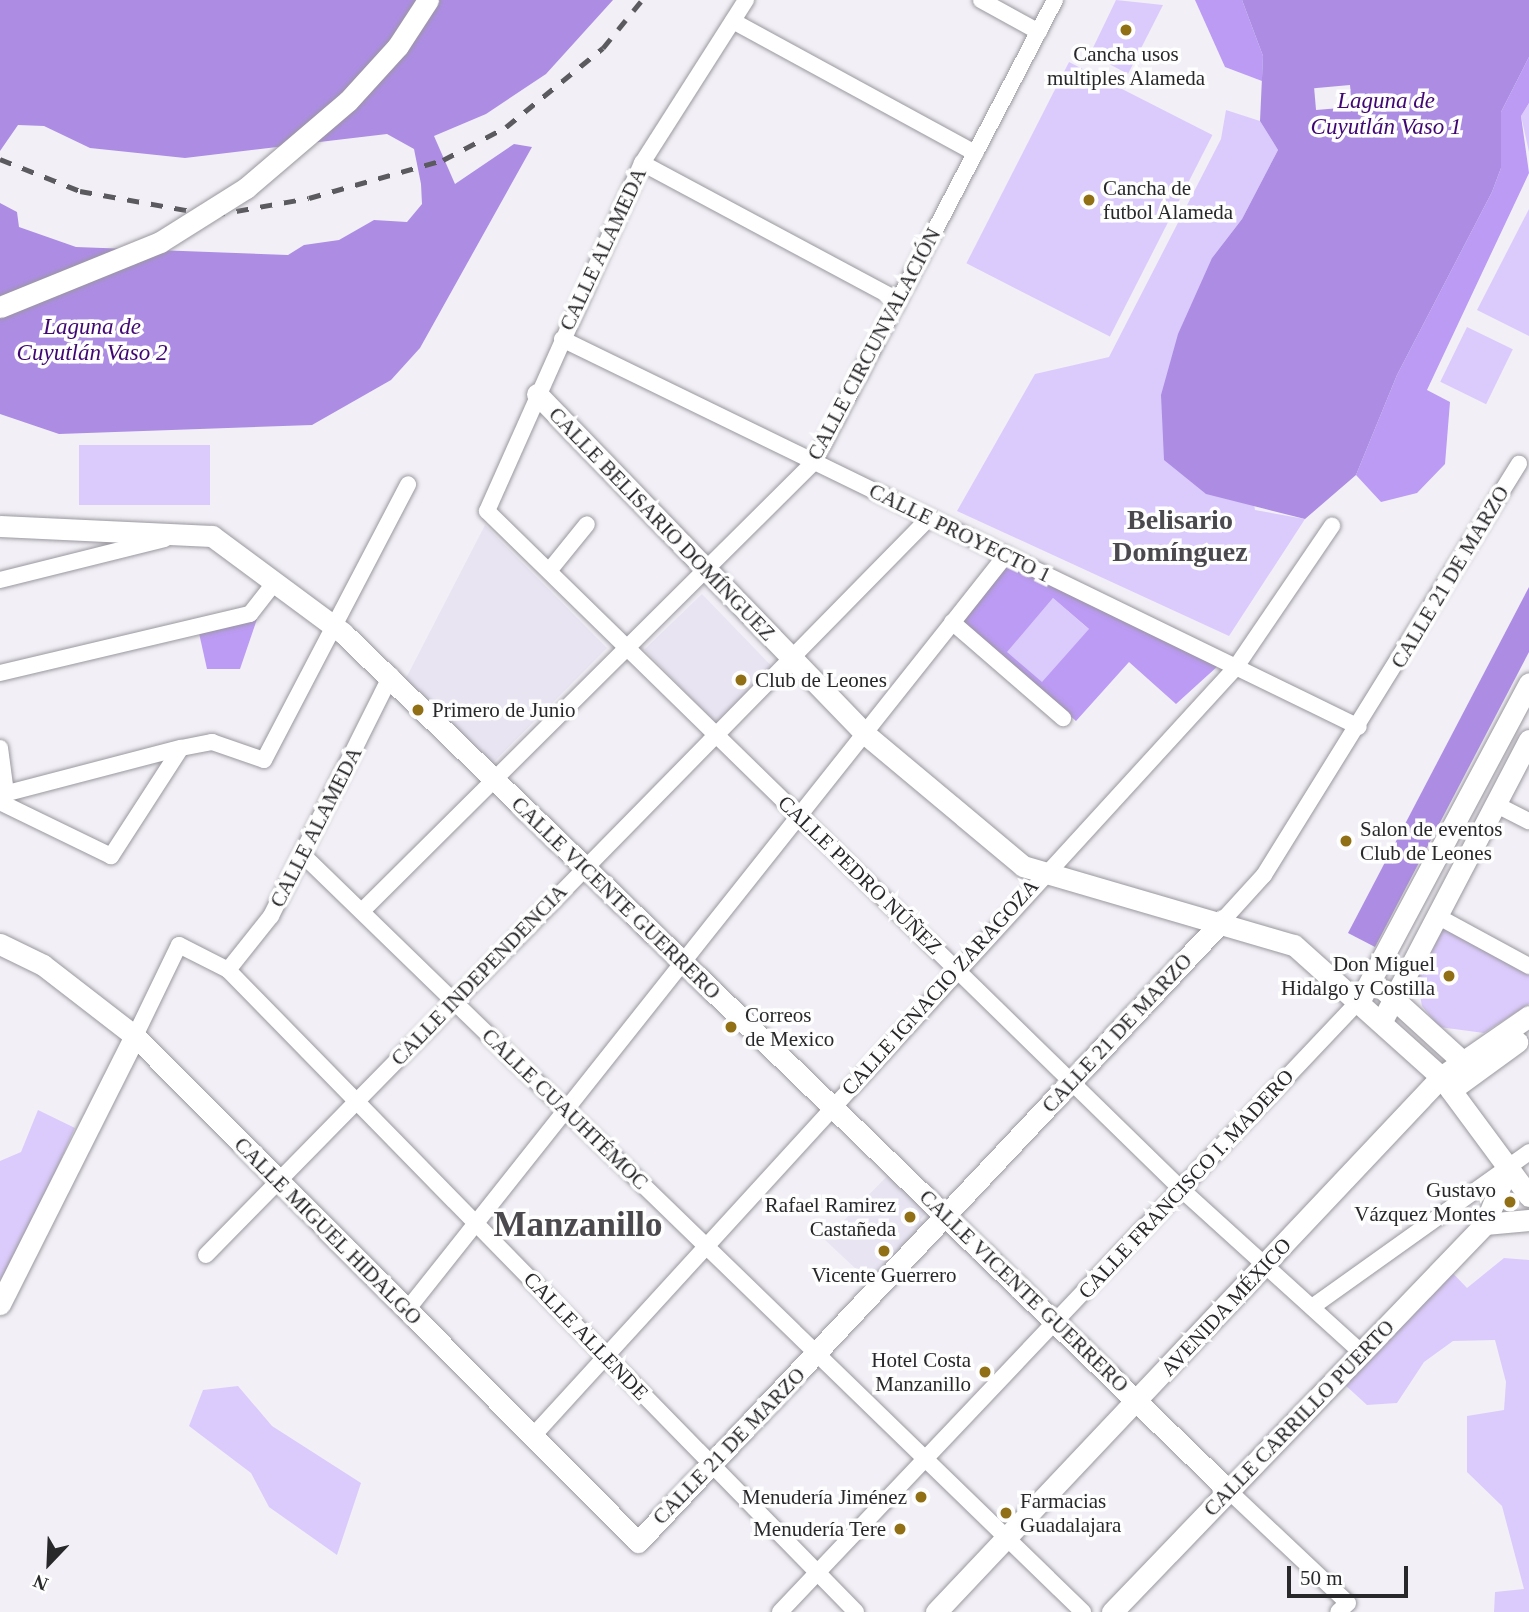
<!DOCTYPE html>
<meta charset="utf-8">
<style>
body{margin:0}
#map{position:relative;width:1529px;height:1612px;overflow:hidden;background:#f2f0f6;font-family:Georgia,serif}
div>[style]{position:absolute}
.built>*{inset:0;background:#e8e4f2;transform-origin:0 0}
.green>*{inset:0;background:#dbcbfc;transform-origin:0 0}
.forest>*{inset:0;background:#bb9bf3}
.water>*{inset:0;background:#ad8de4}
.pier>*{inset:0;background:#f2f0f6;transform-origin:0 0}
.roads{filter:drop-shadow(0 0 2px #9a989e) drop-shadow(0 0 2px #9a989e)}
.street>*{height:16px;margin:-8px;padding:0 8px;transform-origin:8px;border-radius:8px;background:#fff}
.secondary>*{height:21px;margin:-10.5px;padding:0 10.5px;transform-origin:10.5px;border-radius:10.5px;background:#fff}
.rail>*{height:5px;margin-top:-2.5px;transform-origin:0;background:repeating-linear-gradient(90deg,#5b5a5e 0 12px,transparent 0 24px)}
.bridges{filter:drop-shadow(0 0 2px #9a989e) drop-shadow(0 0 2px #9a989e)}
.secondary-bridge>*{height:21px;margin:-10.5px;padding:0 10.5px;transform-origin:10.5px;border-radius:10.5px;background:#fff}
.dots>*{width:19px;height:19px;translate:-50% -50%;box-sizing:border-box;border:4px solid #fefefe;border-radius:50%}
span{translate:-50% -50%;white-space:nowrap;text-align:center;line-height:1.15;-webkit-text-stroke:7px #fefefe;paint-order:stroke}
.poi-label{font-size:21px;color:#28272a}
.left{translate:0 -50%;text-align:left}
.right{translate:-100% -50%;text-align:right}
.street-label{font-size:21px;color:#28272a}
.water-label{font-size:23px;color:#400772;font-style:italic}
.district-label{font-size:28px;color:#4b494e;font-weight:700}
.town-label{font-size:35px;color:#4b494e;font-weight:700}
.north{position:absolute;left:14px;top:1528px;width:70px;height:70px;-webkit-text-stroke:5px #fefefe;paint-order:stroke;rotate:203deg;font-size:19px;font-weight:700;line-height:28px;text-align:center;color:#28272a}
.north::after{content:'';display:block;margin:auto;width:24px;height:32px;background:#28272a;clip-path:polygon(50% 0,100% 100%,50% 72%,0 100%)}
.scale{position:absolute;left:1287px;top:1566px;width:121px;height:32px;box-sizing:border-box;border:4px solid #28272a;border-top:0;padding-left:9px;font-size:21px;line-height:24px;white-space:nowrap;color:#28272a;-webkit-text-stroke:5px #fefefe;paint-order:stroke}
</style>
<div id="map">
<div class="built">
<div style="clip-path:polygon(485px 525px,607px 648px,490px 766px,404px 682px)"></div>
<div style="left:702px;top:594px;width:103px;height:80px;rotate:46deg"></div>
<div style="clip-path:polygon(889px 1174px,928px 1211px,920px 1220px,927px 1226px,872px 1284px,825px 1240px)"></div>
</div>
<div class="green">
<div style="clip-path:polygon(1116px 0,1163px 5px,1128px 74px,1090px 54px)"></div>
<div style="left:1069px;top:62px;width:161px;height:226px;rotate:27deg"></div>
<div style="clip-path:polygon(1529px 103px,1529px 152px,1521px 116px)"></div>
<div style="clip-path:polygon(1226px 110px,1260px 121px,1278px 150px,1242px 219px,1212px 258px,1255px 510px,1305px 519px,1229px 636px,957px 511px,1035px 374px,1109px 357px,1221px 139px)"></div>
<div style="clip-path:polygon(1529px 209px,1529px 336px,1477px 310px)"></div>
<div style="left:1467px;top:327px;width:51px;height:61px;rotate:26deg"></div>
<div style="left:79px;top:445px;width:131px;height:60px"></div>
<div style="left:1053px;top:598px;width:48px;height:72px;rotate:41deg"></div>
<div style="clip-path:polygon(1444px 927px,1529px 974px,1529px 1004px,1484px 1033px,1439px 1027px,1422px 1006px,1417px 980px)"></div>
<div style="clip-path:polygon(38px 1110px,75px 1128px,0 1296px,0 1161px,21px 1152px)"></div>
<div style="clip-path:polygon(1504px 1258px,1529px 1260px,1529px 1612px,1494px 1612px,1495px 1592px,1524px 1589px,1502px 1506px,1467px 1472px,1467px 1416px,1504px 1410px,1506px 1382px,1495px 1340px,1453px 1341px,1424px 1362px,1397px 1403px,1367px 1405px,1344px 1384px,1448px 1268px,1467px 1288px)"></div>
<div style="clip-path:polygon(238px 1386px,272px 1426px,361px 1483px,337px 1555px,269px 1507px,251px 1473px,189px 1426px,203px 1390px)"></div>
</div>
<div class="forest">
<div style="clip-path:polygon(1195px 0,1242px 0,1263px 56px,1262px 81px,1225px 67px)"></div>
<div style="clip-path:polygon(1529px 57px,1529px 103px,1521px 116px,1529px 173px,1427px 390px,1450px 402px,1445px 464px,1417px 493px,1381px 502px,1356px 475px,1397px 375px,1492px 192px,1501px 168px,1501px 112px)"></div>
<div style="clip-path:polygon(evenodd,1013px 559px,1219px 665px,1176px 704px,1129px 662px,1076px 721px,961px 620px,1013px 559px,1053px 598px,1089px 629px,1042px 682px,1007px 652px,1053px 598px)"></div>
<div style="clip-path:polygon(257px 619px,240px 669px,207px 669px,199px 633px)"></div>
</div>
<div class="water">
<div style="clip-path:polygon(0 0,613px 0,546px 74px,486px 114px,434px 136px,455px 184px,514px 144px,532px 147px,420px 348px,391px 380px,312px 425px,59px 434px,0 414px,0 203px,17px 212px,19px 227px,76px 247px,288px 255px,304px 245px,339px 240px,374px 220px,407px 222px,422px 204px,421px 184px,414px 149px,387px 134px,185px 158px,90px 148px,44px 126px,18px 125px,0 151px)"></div>
<div style="clip-path:polygon(1242px 0,1529px 0,1529px 57px,1501px 112px,1501px 168px,1492px 192px,1397px 375px,1356px 475px,1305px 519px,1206px 494px,1164px 460px,1161px 395px,1178px 334px,1212px 258px,1242px 219px,1278px 150px,1260px 121px,1263px 56px)"></div>
<div style="clip-path:polygon(1529px 587px,1529px 652px,1375px 947px,1348px 933px)"></div>
</div>
<div class="pier">
<div style="left:1350px;top:85px;width:22px;height:36px;rotate:85deg"></div>
</div>
<div class="roads">
<div class="street">
<div style="left:746px;top:0;width:193px;rotate:122.5deg"></div>
<div style="left:642px;top:163px;width:381px;rotate:114deg"></div>
<div style="left:487px;top:511px;width:970px;rotate:44.33deg"></div>
<div style="left:1181px;top:1189px;width:244px;rotate:42.2deg"></div>
<div style="left:981px;top:0;width:66px;rotate:28.9deg"></div>
<div style="left:733px;top:21px;width:276px;rotate:28.6deg"></div>
<div style="left:642px;top:163px;width:290px;rotate:28.2deg"></div>
<div style="left:562px;top:339px;width:886px;rotate:25.96deg"></div>
<div style="left:549px;top:571px;width:60px;rotate:-51deg"></div>
<div style="left:0;top:580px;width:170px;rotate:-14deg"></div>
<div style="left:952px;top:622px;width:147px;rotate:40.9deg"></div>
<div style="left:0;top:673px;width:257px;rotate:-13.3deg"></div>
<div style="left:250px;top:614px;width:36px;rotate:-52deg"></div>
<div style="left:0;top:748px;width:45px;rotate:82.4deg"></div>
<div style="left:181px;top:748px;width:32px;rotate:-11deg"></div>
<div style="left:212px;top:742px;width:55px;rotate:19.1deg"></div>
<div style="left:264px;top:760px;width:311px;rotate:-62.4deg"></div>
<div style="left:0;top:795px;width:187px;rotate:-14.6deg"></div>
<div style="left:181px;top:748px;width:129px;rotate:122.9deg"></div>
<div style="left:111px;top:856px;width:123px;rotate:-154.1deg"></div>
<div style="left:1495px;top:804px;width:38px;rotate:27deg"></div>
<div style="left:303px;top:855px;width:1087px;rotate:44.14deg"></div>
<div style="left:363px;top:910px;width:636px;rotate:-44.81deg"></div>
<div style="left:814px;top:462px;width:521px;rotate:-62.45deg"></div>
<div style="left:1437px;top:916px;width:105px;rotate:28.5deg"></div>
<div style="left:1223px;top:920px;width:61px;rotate:-47.7deg"></div>
<div style="left:1264px;top:875px;width:484px;rotate:-58.2deg"></div>
<div style="left:228px;top:970px;width:69px;rotate:-51.5deg"></div>
<div style="left:271px;top:916px;width:269px;rotate:-63.5deg"></div>
<div style="left:135px;top:1036px;width:101px;rotate:-64.2deg"></div>
<div style="left:179px;top:945px;width:55px;rotate:27deg"></div>
<div style="left:228px;top:970px;width:898px;rotate:45.63deg"></div>
<div style="left:206px;top:1255px;width:1032px;rotate:-45.55deg"></div>
<div style="left:1312px;top:1307px;width:267px;rotate:-35.5deg"></div>
<div style="left:407px;top:1310px;width:964px;rotate:-51.57deg"></div>
<div style="left:532px;top:1437px;width:1043px;rotate:-47.56deg"></div>
<div style="left:1236px;top:667px;width:171px;rotate:-55.8deg"></div>
<div style="left:1229px;top:1491px;width:163px;rotate:43.3deg"></div>
<div style="left:1348px;top:1603px;width:13px;rotate:138deg"></div>
<div style="left:780px;top:1612px;width:843px;rotate:-46.54deg"></div>
</div>
<div class="secondary">
<div style="left:537px;top:394px;width:471px;rotate:46deg"></div>
<div style="left:864px;top:733px;width:207px;rotate:39.9deg"></div>
<div style="left:1023px;top:866px;width:282px;rotate:16.3deg"></div>
<div style="left:1294px;top:945px;width:198px;rotate:41.9deg"></div>
<div style="left:1441px;top:1077px;width:148px;rotate:53.5deg"></div>
<div style="left:0;top:526px;width:212px;rotate:2.7deg"></div>
<div style="left:212px;top:536px;width:163px;rotate:36.5deg"></div>
<div style="left:343px;top:633px;width:1233px;rotate:44.08deg"></div>
<div style="left:0;top:944px;width:48px;rotate:26deg"></div>
<div style="left:43px;top:965px;width:116px;rotate:37.7deg"></div>
<div style="left:135px;top:1036px;width:713px;rotate:45.17deg"></div>
<div style="left:638px;top:1542px;width:854px;rotate:-46.76deg"></div>
<div style="left:1384px;top:990px;width:107px;rotate:42.3deg"></div>
<div style="left:1360px;top:1000px;width:359px;rotate:-61.9deg"></div>
<div style="left:1382px;top:1021px;width:317px;rotate:-62.4deg"></div>
<div style="left:1451px;top:1090px;width:82px;rotate:-36deg"></div>
<div style="left:1485px;top:1224px;width:44px;rotate:-5.2deg"></div>
<div style="left:0;top:1304px;width:300px;rotate:-63.3deg"></div>
<div style="left:936px;top:1612px;width:736px;rotate:-46.65deg"></div>
<div style="left:1441px;top:1077px;width:107px;rotate:-34.7deg"></div>
<div style="left:1112px;top:1612px;width:538px;rotate:-46.13deg"></div>
<div style="left:1485px;top:1224px;width:61px;rotate:-68deg"></div>
</div>
</div>
<div class="rail">
<div style="left:0;top:159px;width:86px;rotate:21.8deg"></div>
<div style="left:80px;top:191px;width:135px;rotate:10.2deg"></div>
<div style="left:213px;top:215px;width:97px;rotate:-10deg"></div>
<div style="left:309px;top:198px;width:139px;rotate:-15.8deg"></div>
<div style="left:443px;top:160px;width:71px;rotate:-27.6deg"></div>
<div style="left:506px;top:127px;width:125px;rotate:-39.2deg"></div>
<div style="left:603px;top:48px;width:62px;rotate:-50.9deg"></div>
</div>
<div class="bridges">
<div class="secondary-bridge">
<div style="left:0;top:307px;width:173px;rotate:-22.1deg"></div>
<div style="left:160px;top:242px;width:102px;rotate:-32.1deg"></div>
<div style="left:246px;top:188px;width:134px;rotate:-40.5deg"></div>
<div style="left:348px;top:101px;width:74px;rotate:-47.7deg"></div>
<div style="left:398px;top:46px;width:55px;rotate:-56.9deg"></div>
</div>
</div>
<div class="dots">
<div style="left:1126px;top:30px;background:#916f15"></div>
<div style="left:1089px;top:200px;background:#916f15"></div>
<div style="left:741px;top:680px;background:#916f15"></div>
<div style="left:418px;top:710px;background:#916f15"></div>
<div style="left:1346px;top:841px;background:#916f15"></div>
<div style="left:1449px;top:976px;background:#916f15"></div>
<div style="left:731px;top:1027px;background:#916f15"></div>
<div style="left:1510px;top:1202px;background:#916f15"></div>
<div style="left:910px;top:1217px;background:#916f15"></div>
<div style="left:884px;top:1251px;background:#916f15"></div>
<div style="left:985px;top:1372px;background:#916f15"></div>
<div style="left:921px;top:1497px;background:#916f15"></div>
<div style="left:1006px;top:1513px;background:#916f15"></div>
<div style="left:900px;top:1529px;background:#916f15"></div>
</div>
<div class="poi-label">
<span style="left:1126px;top:66px">Cancha usos<br>multiples Alameda</span>
<span class="left" style="left:1103px;top:200px">Cancha de<br>futbol Alameda</span>
<span class="left" style="left:755px;top:680px">Club de Leones</span>
<span class="left" style="left:432px;top:710px">Primero de Junio</span>
<span class="left" style="left:1360px;top:841px">Salon de eventos<br>Club de Leones</span>
<span class="right" style="left:1435px;top:976px">Don Miguel<br>Hidalgo y Costilla</span>
<span class="left" style="left:745px;top:1027px">Correos<br>de Mexico</span>
<span class="right" style="left:1496px;top:1202px">Gustavo<br>Vázquez Montes</span>
<span class="right" style="left:896px;top:1217px">Rafael Ramirez<br>Castañeda</span>
<span style="left:884px;top:1275px">Vicente Guerrero</span>
<span class="right" style="left:971px;top:1372px">Hotel Costa<br>Manzanillo</span>
<span class="right" style="left:907px;top:1497px">Menudería Jiménez</span>
<span class="left" style="left:1020px;top:1513px">Farmacias<br>Guadalajara</span>
<span class="right" style="left:886px;top:1529px">Menudería Tere</span>
</div>
<div class="street-label">
<span style="left:603px;top:249px;rotate:-65deg">CALLE ALAMEDA</span>
<span style="left:874px;top:344px;rotate:-62deg">CALLE CIRCUNVALACIÓN</span>
<span style="left:662px;top:524px;rotate:46deg">CALLE BELISARIO DOMÍNGUEZ</span>
<span style="left:960px;top:533px;rotate:26deg">CALLE PROYECTO 1</span>
<span style="left:1450px;top:577px;rotate:-59deg">CALLE 21 DE MARZO</span>
<span style="left:316px;top:827px;rotate:-63deg">CALLE ALAMEDA</span>
<span style="left:860px;top:875px;rotate:44deg">CALLE PEDRO NÚÑEZ</span>
<span style="left:616px;top:898px;rotate:44deg">CALLE VICENTE GUERRERO</span>
<span style="left:479px;top:975px;rotate:-46deg">CALLE INDEPENDENCIA</span>
<span style="left:940px;top:987px;rotate:-48deg">CALLE IGNACIO ZARAGOZA</span>
<span style="left:1117px;top:1033px;rotate:-47deg">CALLE 21 DE MARZO</span>
<span style="left:565px;top:1109px;rotate:44deg">CALLE CUAUHTÉMOC</span>
<span style="left:1186px;top:1184px;rotate:-47deg">CALLE FRANCISCO I. MADERO</span>
<span style="left:328px;top:1231px;rotate:45deg">CALLE MIGUEL HIDALGO</span>
<span style="left:1024px;top:1291px;rotate:44deg">CALLE VICENTE GUERRERO</span>
<span style="left:1226px;top:1307px;rotate:-47deg">AVENIDA MÉXICO</span>
<span style="left:586px;top:1336px;rotate:46deg">CALLE ALLENDE</span>
<span style="left:1299px;top:1418px;rotate:-46deg">CALLE CARRILLO PUERTO</span>
<span style="left:729px;top:1446px;rotate:-46deg">CALLE 21 DE MARZO</span>
</div>
<div class="water-label">
<span style="left:1386px;top:114px">Laguna de<br>Cuyutlán Vaso 1</span>
<span style="left:92px;top:340px">Laguna de<br>Cuyutlán Vaso 2</span>
</div>
<div class="district-label">
<span style="left:1180px;top:536px">Belisario<br>Domínguez</span>
</div>
<div class="town-label">
<span style="left:578px;top:1225px">Manzanillo</span>
</div>
<div class="north">N</div>
<div class="scale">50 m</div>
</div>
